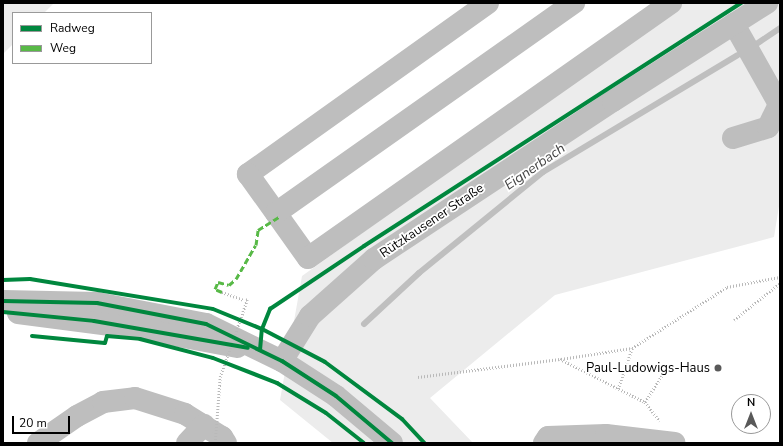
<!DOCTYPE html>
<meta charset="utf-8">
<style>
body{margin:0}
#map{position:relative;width:783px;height:446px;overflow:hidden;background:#fff;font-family:"Nunito Sans",sans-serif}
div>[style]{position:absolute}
.green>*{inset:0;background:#ececec}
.stream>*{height:6px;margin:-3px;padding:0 3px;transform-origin:3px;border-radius:3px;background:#bfbfbf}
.path>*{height:2.5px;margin-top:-1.25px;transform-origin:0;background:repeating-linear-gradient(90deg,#b9b9b9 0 1px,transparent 0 3px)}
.minor>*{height:22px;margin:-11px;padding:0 11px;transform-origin:11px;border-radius:11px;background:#bebebe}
.path-bridge>*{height:2.5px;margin-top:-1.25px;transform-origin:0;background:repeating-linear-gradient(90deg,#b9b9b9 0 1px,transparent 0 3px)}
.quiet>*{height:3px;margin-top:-1.5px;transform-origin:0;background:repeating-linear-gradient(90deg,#58b947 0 6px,transparent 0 9px)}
.cycleway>*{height:4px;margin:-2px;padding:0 2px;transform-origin:2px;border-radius:2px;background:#00873e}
.dots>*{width:11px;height:11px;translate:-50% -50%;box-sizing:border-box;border:2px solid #fff;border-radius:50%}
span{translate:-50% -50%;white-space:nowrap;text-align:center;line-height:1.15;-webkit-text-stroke:3.5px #fff;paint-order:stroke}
.street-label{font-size:13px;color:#000}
.poi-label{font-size:13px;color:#000}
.right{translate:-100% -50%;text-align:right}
.water-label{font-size:14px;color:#444;font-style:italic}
.frame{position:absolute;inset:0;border:4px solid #000;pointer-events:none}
.legend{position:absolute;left:12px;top:12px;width:140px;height:52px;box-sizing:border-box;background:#fff;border:1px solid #999;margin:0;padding:5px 7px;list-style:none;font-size:12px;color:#000}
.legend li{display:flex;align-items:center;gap:8px;height:20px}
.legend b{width:20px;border:1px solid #999}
.north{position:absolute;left:731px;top:394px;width:40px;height:40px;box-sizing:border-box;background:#fff;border:1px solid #999;border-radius:50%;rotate:0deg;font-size:11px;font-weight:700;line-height:16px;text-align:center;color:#000}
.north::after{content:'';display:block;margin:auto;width:14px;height:18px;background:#595959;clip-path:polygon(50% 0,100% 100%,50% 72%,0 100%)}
.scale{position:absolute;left:12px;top:416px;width:58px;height:18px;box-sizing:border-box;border:2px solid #000;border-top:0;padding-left:5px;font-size:12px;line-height:14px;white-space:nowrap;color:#000;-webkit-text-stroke:3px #fff;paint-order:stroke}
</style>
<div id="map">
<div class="green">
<div style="clip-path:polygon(3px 3px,54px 3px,44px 13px,13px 13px,13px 44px,3px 54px)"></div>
<div style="clip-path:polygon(684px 3px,780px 3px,780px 200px,774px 237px,555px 295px,430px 398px,473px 443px,333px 443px,280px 400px,302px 276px)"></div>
</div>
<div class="stream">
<div style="left:752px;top:47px;width:34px;rotate:-34deg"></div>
<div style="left:364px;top:324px;width:75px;rotate:-42.8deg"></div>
<div style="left:419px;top:273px;width:160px;rotate:-39.2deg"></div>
<div style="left:543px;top:172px;width:227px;rotate:-31deg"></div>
</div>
<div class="path">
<div style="left:222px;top:292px;width:23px;rotate:20deg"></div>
<div style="left:734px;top:320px;width:59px;rotate:-38.8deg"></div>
<div style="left:561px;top:359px;width:72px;rotate:-8.8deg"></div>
<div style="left:632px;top:348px;width:113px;rotate:-32.7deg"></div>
<div style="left:727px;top:287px;width:54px;rotate:-10.7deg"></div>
<div style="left:418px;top:377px;width:143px;rotate:-7.2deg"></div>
<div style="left:560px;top:359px;width:95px;rotate:26.8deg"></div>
<div style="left:645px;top:402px;width:41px;rotate:-57.8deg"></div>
<div style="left:618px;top:389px;width:43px;rotate:-71.1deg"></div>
<div style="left:645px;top:402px;width:24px;rotate:52deg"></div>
</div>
<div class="minor">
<div style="left:488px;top:3px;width:295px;rotate:144.5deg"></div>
<div style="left:248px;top:174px;width:103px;rotate:54.5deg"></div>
<div style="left:308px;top:258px;width:444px;rotate:-35.1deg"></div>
<div style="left:733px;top:138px;width:37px;rotate:-17deg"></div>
<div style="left:768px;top:127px;width:25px;rotate:-64deg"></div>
<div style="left:779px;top:104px;width:92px;rotate:-119.4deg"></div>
<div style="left:276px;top:213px;width:365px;rotate:-35.2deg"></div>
<div style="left:3px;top:301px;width:94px;rotate:1.2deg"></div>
<div style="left:97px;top:303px;width:111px;rotate:10.9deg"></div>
<div style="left:206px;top:324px;width:85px;rotate:26deg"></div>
<div style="left:282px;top:361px;width:64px;rotate:32.9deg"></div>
<div style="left:336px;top:396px;width:73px;rotate:40deg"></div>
<div style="left:18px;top:313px;width:124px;rotate:7.4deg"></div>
<div style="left:141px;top:329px;width:98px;rotate:10.6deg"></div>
<div style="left:282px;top:361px;width:53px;rotate:-58.1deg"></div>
<div style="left:310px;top:316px;width:86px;rotate:-41.7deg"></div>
<div style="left:374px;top:259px;width:287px;rotate:-33.5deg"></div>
<div style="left:613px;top:101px;width:183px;rotate:-32.5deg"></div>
<div style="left:38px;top:443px;width:47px;rotate:-34.7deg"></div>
<div style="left:77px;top:416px;width:30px;rotate:-28deg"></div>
<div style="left:103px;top:402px;width:32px;rotate:-7deg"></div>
<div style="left:135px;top:398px;width:52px;rotate:17.7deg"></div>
<div style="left:185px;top:414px;width:44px;rotate:31.9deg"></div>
<div style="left:222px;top:437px;width:7px;rotate:56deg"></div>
<div style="left:187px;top:443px;width:25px;rotate:-47deg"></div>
<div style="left:544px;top:443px;width:7px;rotate:-56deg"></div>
<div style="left:548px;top:437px;width:58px;rotate:-2deg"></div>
<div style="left:606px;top:435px;width:69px;rotate:6.6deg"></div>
</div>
<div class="path-bridge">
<div style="left:215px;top:443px;width:66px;rotate:-85.7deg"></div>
<div style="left:220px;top:377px;width:82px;rotate:-70.7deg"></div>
<div style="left:247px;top:300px;width:3px;rotate:180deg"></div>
</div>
<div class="quiet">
<div style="left:222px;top:292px;width:8px;rotate:-157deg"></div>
<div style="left:215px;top:289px;width:8px;rotate:-67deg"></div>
<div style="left:218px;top:282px;width:11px;rotate:15deg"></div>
<div style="left:229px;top:285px;width:9px;rotate:-41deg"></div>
<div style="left:236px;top:279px;width:39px;rotate:-60deg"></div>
<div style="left:256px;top:245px;width:15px;rotate:-82deg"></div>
<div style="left:258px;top:230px;width:25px;rotate:-32deg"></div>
</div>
<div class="cycleway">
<div style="left:3px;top:280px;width:27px;rotate:-2deg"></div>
<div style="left:30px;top:279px;width:185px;rotate:9.3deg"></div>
<div style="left:213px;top:309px;width:53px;rotate:22.2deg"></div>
<div style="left:262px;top:329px;width:71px;rotate:27.6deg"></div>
<div style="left:325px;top:362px;width:96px;rotate:36.5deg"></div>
<div style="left:402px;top:419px;width:33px;rotate:47deg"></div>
<div style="left:3px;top:301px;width:94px;rotate:1.2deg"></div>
<div style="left:97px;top:303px;width:111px;rotate:10.9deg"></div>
<div style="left:206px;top:324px;width:85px;rotate:26deg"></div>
<div style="left:282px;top:361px;width:64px;rotate:32.9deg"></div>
<div style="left:336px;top:396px;width:73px;rotate:40deg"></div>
<div style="left:3px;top:312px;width:91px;rotate:5.6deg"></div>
<div style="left:94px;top:321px;width:156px;rotate:9.9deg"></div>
<div style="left:32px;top:336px;width:73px;rotate:5.5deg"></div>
<div style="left:105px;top:343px;width:7px;rotate:-74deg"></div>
<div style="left:107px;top:336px;width:33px;rotate:5deg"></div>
<div style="left:140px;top:339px;width:75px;rotate:14.6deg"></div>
<div style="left:213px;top:358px;width:69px;rotate:21.3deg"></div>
<div style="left:277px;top:383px;width:57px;rotate:31.5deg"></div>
<div style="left:326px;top:413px;width:48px;rotate:38.3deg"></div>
<div style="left:260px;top:350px;width:21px;rotate:-85deg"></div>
<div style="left:262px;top:329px;width:22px;rotate:-68deg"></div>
<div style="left:270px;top:309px;width:113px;rotate:-33.8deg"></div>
<div style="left:364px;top:246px;width:449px;rotate:-32.8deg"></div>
</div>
<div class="dots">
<div style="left:718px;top:368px;background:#595959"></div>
</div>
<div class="street-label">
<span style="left:432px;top:221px;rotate:-34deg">Rützkausener Straße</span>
</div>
<div class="poi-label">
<span class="right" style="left:710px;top:368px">Paul-Ludowigs-Haus</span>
</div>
<div class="water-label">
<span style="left:535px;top:167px;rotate:-35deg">Eignerbach</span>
</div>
<div class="frame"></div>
<ul class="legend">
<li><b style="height:5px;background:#00873e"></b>Radweg</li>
<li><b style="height:5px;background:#58b947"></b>Weg</li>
</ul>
<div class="north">N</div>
<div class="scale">20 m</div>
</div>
